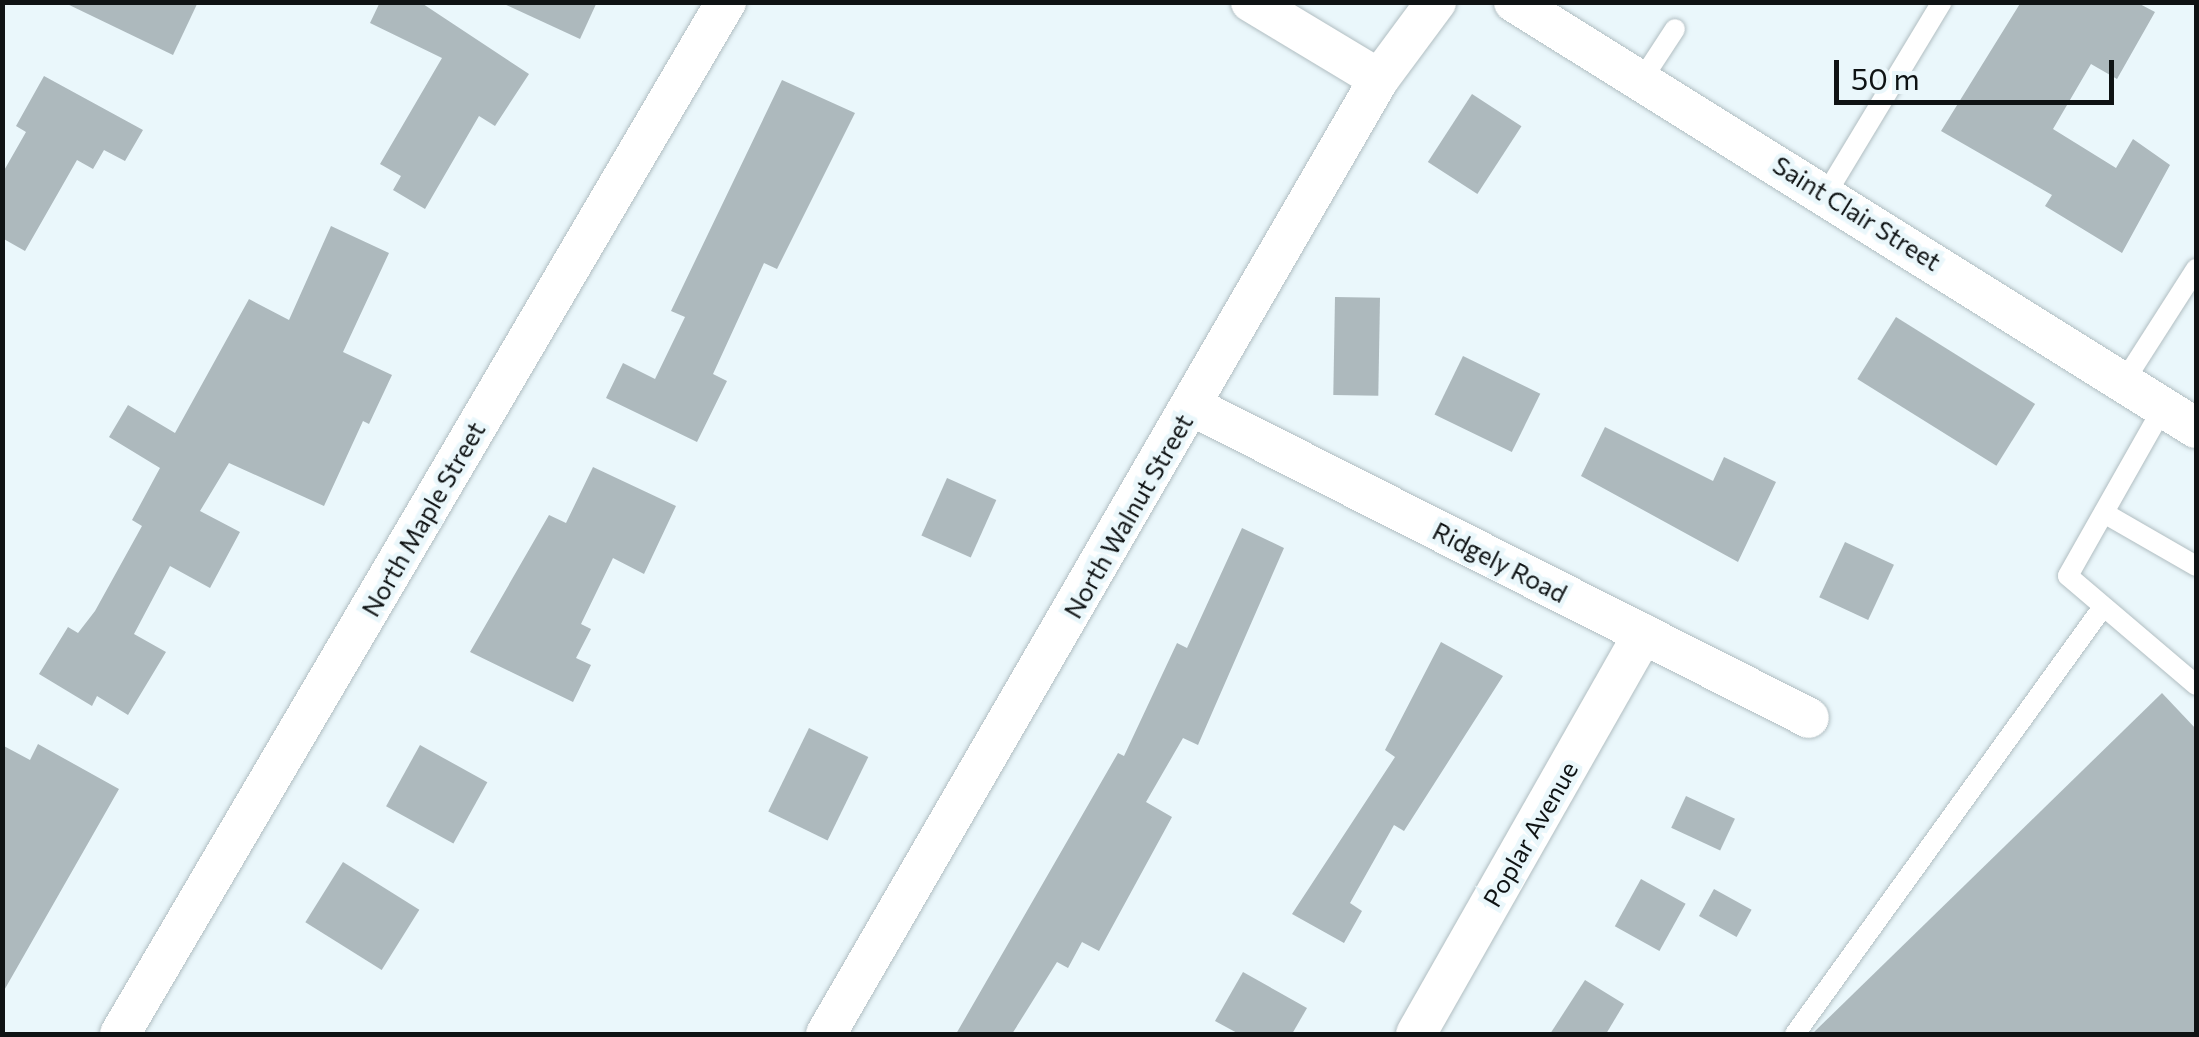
<!DOCTYPE html>
<style>
body{margin:0}
#map{position:relative;width:2199px;height:1037px;overflow:hidden;background:#eaf7fb;font-family:Commissioner,sans-serif}
div>[style]{position:absolute}
.building>*{inset:0;background:#adb9bd;transform-origin:0 0}
.roads{filter:drop-shadow(0 0 2px #b1bec2) drop-shadow(0 0 2px #b1bec2)}
.lane>*{height:20px;margin:-10px;padding:0 10px;transform-origin:10px;border-radius:10px;background:#fff}
.street>*{height:40px;margin:-20px;padding:0 20px;transform-origin:20px;border-radius:20px;background:#fff}
span{translate:-50% -50%;white-space:nowrap;text-align:center;line-height:1.15;-webkit-text-stroke:9px #eaf7fb;paint-order:stroke}
.street-label{font-size:25px;color:#0f1314}
.frame{position:absolute;inset:0;border:5px solid #0f1314;pointer-events:none}
.scale{position:absolute;left:1834px;top:60px;width:280px;height:45px;box-sizing:border-box;border:5px solid #0f1314;border-top:0;padding-left:12px;font-size:30px;line-height:35px;white-space:nowrap;color:#0f1314;-webkit-text-stroke:8px #eaf7fb;paint-order:stroke}
</style>
<div id="map">
<div class="building">
<div style="clip-path:polygon(63px 2px,198px 2px,173px 55px)"></div>
<div style="clip-path:polygon(380px 2px,420px 2px,529px 74px,495px 126px,479px 116px,425px 209px,393px 190px,401px 176px,380px 164px,442px 58px,370px 23px)"></div>
<div style="clip-path:polygon(500px 2px,597px 2px,580px 39px)"></div>
<div style="clip-path:polygon(2021px 2px,2136px 2px,2155px 12px,2117px 79px,2091px 64px,2053px 129px,2116px 168px,2133px 139px,2170px 165px,2122px 253px,2045px 206px,2052px 195px,1941px 131px)"></div>
<div style="clip-path:polygon(44px 76px,143px 130px,125px 161px,104px 150px,93px 169px,77px 160px,25px 251px,2px 238px,2px 174px,26px 132px,16px 126px)"></div>
<div style="clip-path:polygon(782px 80px,855px 113px,777px 269px,764px 263px,713px 374px,727px 381px,697px 442px,606px 398px,623px 363px,655px 379px,685px 317px,671px 311px)"></div>
<div style="left:1472px;top:94px;width:59px;height:81px;rotate:33deg"></div>
<div style="clip-path:polygon(331px 226px,389px 253px,343px 352px,392px 375px,369px 424px,363px 421px,324px 506px,229px 463px,200px 511px,240px 532px,210px 588px,170px 566px,134px 634px,166px 652px,128px 715px,97px 696px,92px 706px,39px 674px,68px 627px,78px 633px,95px 611px,142px 526px,132px 520px,160px 468px,109px 437px,128px 405px,175px 433px,249px 299px,289px 320px)"></div>
<div style="left:1335px;top:297px;width:45px;height:98px;rotate:1deg"></div>
<div style="left:1896px;top:317px;width:164px;height:73px;rotate:32deg"></div>
<div style="left:1463px;top:356px;width:86px;height:65px;rotate:26deg"></div>
<div style="clip-path:polygon(1605px 427px,1713px 481px,1724px 457px,1776px 482px,1738px 562px,1581px 476px)"></div>
<div style="clip-path:polygon(593px 467px,676px 506px,644px 574px,613px 558px,581px 624px,591px 629px,576px 658px,591px 665px,573px 702px,470px 652px,549px 515px,566px 523px)"></div>
<div style="left:947px;top:478px;width:54px;height:63px;rotate:24deg"></div>
<div style="clip-path:polygon(1242px 528px,1284px 548px,1198px 745px,1183px 738px,1146px 802px,1172px 817px,1099px 951px,1082px 942px,1068px 968px,1057px 962px,1012px 1034px,956px 1034px,1118px 753px,1124px 756px,1177px 643px,1187px 648px)"></div>
<div style="left:1845px;top:542px;width:54px;height:61px;rotate:25deg"></div>
<div style="clip-path:polygon(1441px 642px,1503px 676px,1404px 831px,1394px 825px,1350px 903px,1362px 911px,1344px 943px,1292px 914px,1395px 757px,1385px 750px)"></div>
<div style="clip-path:polygon(2162px 693px,2196px 729px,2196px 1034px,1812px 1034px)"></div>
<div style="left:809px;top:728px;width:66px;height:93px;rotate:26deg"></div>
<div style="clip-path:polygon(38px 744px,119px 789px,2px 994px,2px 745px,30px 760px)"></div>
<div style="left:420px;top:745px;width:77px;height:70px;rotate:29deg"></div>
<div style="left:1686px;top:796px;width:54px;height:35px;rotate:25deg"></div>
<div style="left:343px;top:862px;width:90px;height:71px;rotate:32deg"></div>
<div style="left:1641px;top:879px;width:51px;height:54px;rotate:29deg"></div>
<div style="left:1714px;top:889px;width:43px;height:31px;rotate:29deg"></div>
<div style="clip-path:polygon(1243px 972px,1307px 1008px,1292px 1034px,1239px 1034px,1215px 1021px)"></div>
<div style="clip-path:polygon(1585px 980px,1624px 1004px,1606px 1034px,1550px 1034px)"></div>
</div>
<div class="roads">
<div class="lane">
<div style="left:1641px;top:81px;width:62px;rotate:-56.8deg"></div>
<div style="left:1826px;top:194px;width:224px;rotate:-58.9deg"></div>
<div style="left:2125px;top:380px;width:132px;rotate:-57.4deg"></div>
<div style="left:2164px;top:406px;width:195px;rotate:119.5deg"></div>
<div style="left:2068px;top:576px;width:168px;rotate:40.4deg"></div>
<div style="left:2104px;top:513px;width:106px;rotate:29.9deg"></div>
<div style="left:1795px;top:1034px;width:526px;rotate:-54.2deg"></div>
</div>
<div class="street">
<div style="left:1251px;top:2px;width:149px;rotate:31deg"></div>
<div style="left:1514px;top:2px;width:804px;rotate:31.99deg"></div>
<div style="left:1192px;top:406px;width:691px;rotate:26.82deg"></div>
<div style="left:120px;top:1034px;width:1197px;rotate:-59.58deg"></div>
<div style="left:826px;top:1034px;width:1104px;rotate:-59.93deg"></div>
<div style="left:1379px;top:79px;width:96px;rotate:-53.5deg"></div>
<div style="left:1416px;top:1034px;width:460px;rotate:-60.4deg"></div>
</div>
</div>
<div class="street-label">
<span style="left:1857px;top:213px;rotate:32deg">Saint Clair Street</span>
<span style="left:1128px;top:516px;rotate:-60deg">North Walnut Street</span>
<span style="left:423px;top:519px;rotate:-60deg">North Maple Street</span>
<span style="left:1500px;top:562px;rotate:27deg">Ridgely Road</span>
<span style="left:1530px;top:834px;rotate:-60deg">Poplar Avenue</span>
</div>
<div class="frame"></div>
<div class="scale">50 m</div>
</div>
